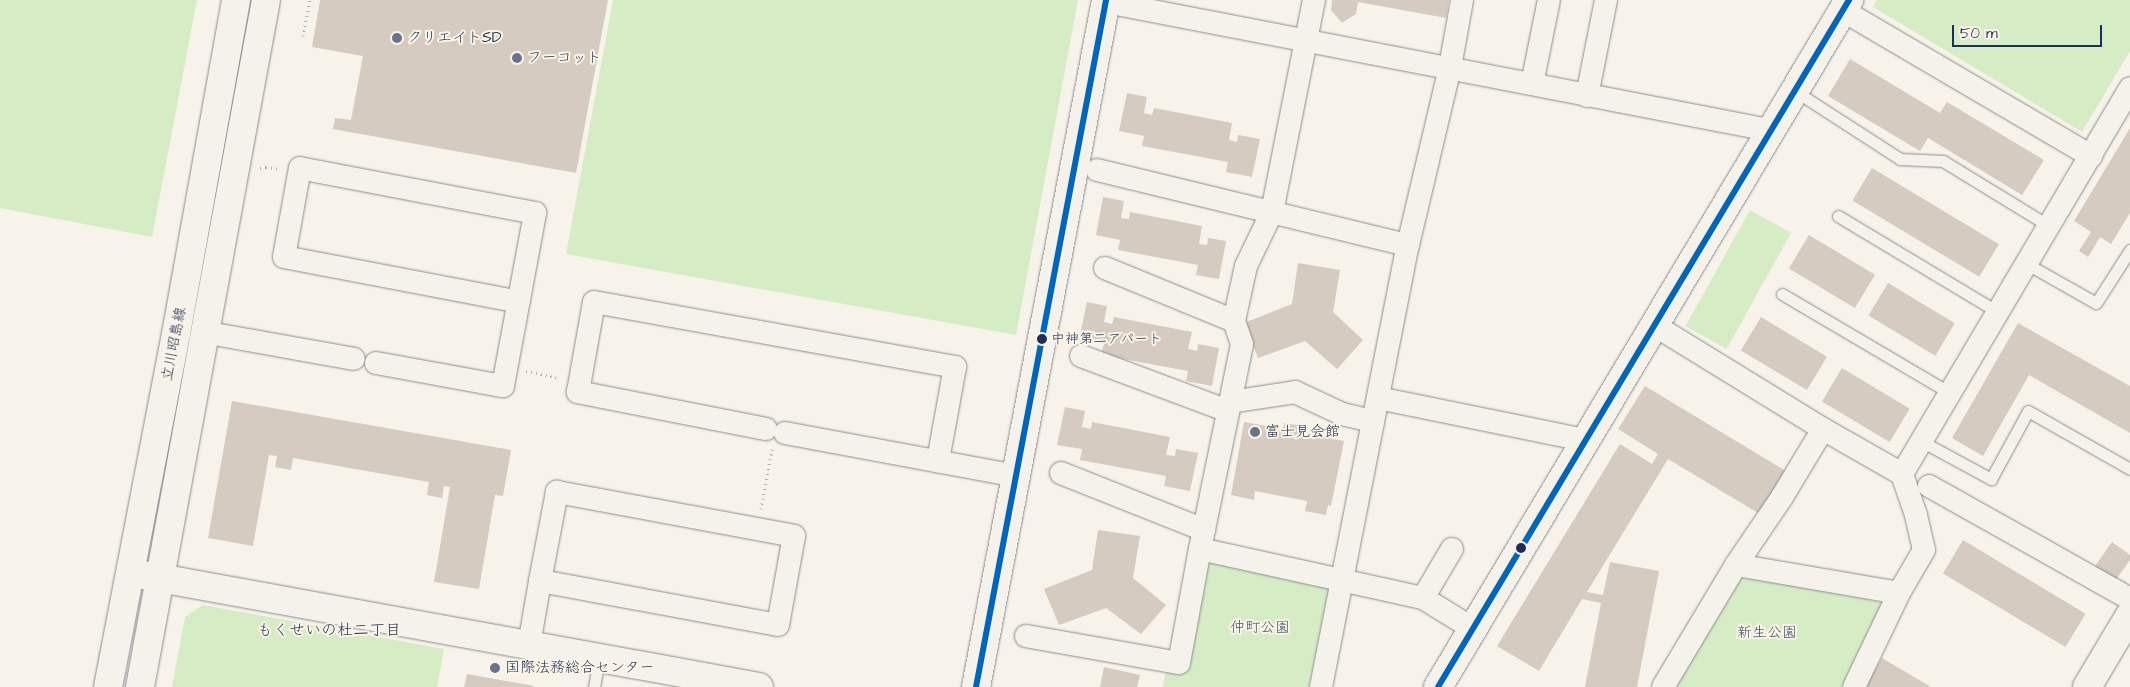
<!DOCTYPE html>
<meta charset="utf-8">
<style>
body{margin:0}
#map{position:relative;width:2130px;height:687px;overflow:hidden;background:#f7f3ea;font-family:"Architects Daughter","Klee One",sans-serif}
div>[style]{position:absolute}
.green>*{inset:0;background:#d5ecc4;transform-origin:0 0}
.building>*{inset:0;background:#d5cbc0;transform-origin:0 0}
.path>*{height:3px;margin-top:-1.5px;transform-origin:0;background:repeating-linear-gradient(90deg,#b2b3b4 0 1px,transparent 0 5px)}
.roads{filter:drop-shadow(0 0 1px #8a8c91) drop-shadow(0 0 1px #8a8c91)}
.lane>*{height:11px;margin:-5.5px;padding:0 5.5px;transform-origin:5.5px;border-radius:5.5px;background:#f5f2ec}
.street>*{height:22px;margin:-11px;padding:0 11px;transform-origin:11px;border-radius:11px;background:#f5f2ec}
.secondary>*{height:28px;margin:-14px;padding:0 14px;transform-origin:14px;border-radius:14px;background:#f5f2ec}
.primary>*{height:28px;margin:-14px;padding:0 14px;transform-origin:14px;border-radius:14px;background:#f5f2ec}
.bus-1>*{height:6px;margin:-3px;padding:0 3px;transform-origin:3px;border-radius:3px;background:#0065bd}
.dots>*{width:14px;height:14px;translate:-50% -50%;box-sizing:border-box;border:2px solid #fcf5e5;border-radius:50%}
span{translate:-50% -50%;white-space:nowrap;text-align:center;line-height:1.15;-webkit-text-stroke:4px #fcf5e5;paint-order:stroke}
.bus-label{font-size:14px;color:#1b2f5e}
.left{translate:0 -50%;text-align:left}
.poi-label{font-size:15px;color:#1b2f5e}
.street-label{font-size:15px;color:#1b2f5e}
.park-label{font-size:15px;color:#3b546c}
.neighbourhood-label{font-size:16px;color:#1b2f5e}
.scale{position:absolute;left:1952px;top:25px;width:150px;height:22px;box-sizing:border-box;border:2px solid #1b2f5e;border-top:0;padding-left:6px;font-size:15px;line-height:18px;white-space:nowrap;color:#1b2f5e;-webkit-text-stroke:4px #fcf5e5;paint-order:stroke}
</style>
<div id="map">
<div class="green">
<div style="clip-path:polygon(0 0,197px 0,152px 237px,0 208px)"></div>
<div style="clip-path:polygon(613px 0,1078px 0,1016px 335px,566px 254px)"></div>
<div style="clip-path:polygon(1877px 0,2130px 0,2130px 51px,2082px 132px,1873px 7px)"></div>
<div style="left:1750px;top:210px;width:47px;height:133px;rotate:29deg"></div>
<div style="clip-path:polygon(1210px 557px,1330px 581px,1309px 687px,1163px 687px,1166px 670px,1188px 662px)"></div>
<div style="clip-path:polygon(1740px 572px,1884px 603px,1845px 687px,1674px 687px)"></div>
<div style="clip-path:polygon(203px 605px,444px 649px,437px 687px,172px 687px,185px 617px)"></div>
</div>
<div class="building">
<div style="clip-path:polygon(320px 0,608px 0,576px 173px,333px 129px,335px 118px,351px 120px,363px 56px,312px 47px)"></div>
<div style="clip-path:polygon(1332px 0,1449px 0,1446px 18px,1358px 2px,1356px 14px,1342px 23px,1331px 10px)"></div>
<div style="clip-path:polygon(1850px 59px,1940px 113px,1947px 102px,2044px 160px,2022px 195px,1928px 138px,1920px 151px,1828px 96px)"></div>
<div style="clip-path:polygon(1127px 93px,1147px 97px,1144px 113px,1152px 115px,1154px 108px,1232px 123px,1229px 140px,1237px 142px,1238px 135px,1260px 139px,1252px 177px,1226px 172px,1228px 162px,1142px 146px,1144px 136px,1119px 131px)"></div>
<div style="clip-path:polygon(2130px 128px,2130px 213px,2111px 244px,2100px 237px,2088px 257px,2079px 251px,2091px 232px,2074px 221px)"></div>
<div style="left:1872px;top:168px;width:148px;height:38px;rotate:31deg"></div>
<div style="clip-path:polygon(1103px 197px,1124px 201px,1121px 218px,1129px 219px,1130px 212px,1202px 226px,1199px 244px,1207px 245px,1208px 238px,1226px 241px,1219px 279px,1196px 275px,1198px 265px,1118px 250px,1120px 240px,1096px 235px)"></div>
<div style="left:1809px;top:235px;width:77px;height:39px;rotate:31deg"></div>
<div style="clip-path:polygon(1298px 263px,1340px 270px,1333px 312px,1363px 340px,1337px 369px,1305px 341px,1258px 358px,1244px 323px,1292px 304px)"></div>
<div style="left:1888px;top:283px;width:78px;height:38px;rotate:31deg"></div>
<div style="clip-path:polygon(1087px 302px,1107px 306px,1104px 322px,1112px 324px,1114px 317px,1192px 332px,1188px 349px,1197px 351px,1198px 344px,1219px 348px,1212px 386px,1186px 381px,1188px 371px,1101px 355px,1104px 344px,1079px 340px)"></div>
<div style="left:1761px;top:317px;width:77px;height:39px;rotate:31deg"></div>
<div style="clip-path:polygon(2018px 323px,2130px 386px,2130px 433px,2029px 375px,1983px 456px,1952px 438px)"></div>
<div style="left:1842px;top:368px;width:79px;height:39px;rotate:31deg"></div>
<div style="clip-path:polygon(1645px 386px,1789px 473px,1763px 516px,1668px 459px,1587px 592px,1603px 595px,1610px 562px,1659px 571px,1637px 687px,1585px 687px,1601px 603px,1582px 599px,1539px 671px,1497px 646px,1620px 444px,1652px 464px,1658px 454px,1618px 429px)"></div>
<div style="clip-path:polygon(232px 401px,511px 450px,503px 496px,495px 495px,479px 589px,434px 582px,450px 487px,444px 486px,442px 498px,427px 495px,429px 482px,293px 458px,291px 470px,275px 467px,277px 456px,269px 455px,253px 546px,208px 538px)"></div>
<div style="clip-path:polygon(1065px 407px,1085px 411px,1082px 427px,1091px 429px,1092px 422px,1170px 437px,1166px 455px,1175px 456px,1176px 449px,1198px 453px,1190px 491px,1164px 486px,1166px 476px,1080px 460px,1082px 449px,1057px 445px)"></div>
<div style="clip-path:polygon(1244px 422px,1283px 429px,1284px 423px,1308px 427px,1306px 434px,1344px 441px,1331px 506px,1328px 505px,1326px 515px,1305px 511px,1307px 501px,1255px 491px,1254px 500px,1231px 495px)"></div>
<div style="clip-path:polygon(1098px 530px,1140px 536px,1133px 578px,1166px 605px,1141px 634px,1106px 608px,1059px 625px,1044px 589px,1092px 570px)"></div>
<div style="left:1963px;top:540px;width:143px;height:39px;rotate:31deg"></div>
<div style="clip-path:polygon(2112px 542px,2130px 555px,2130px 560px,2115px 581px,2095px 566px)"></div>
<div style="clip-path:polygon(1882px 658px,1931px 687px,1865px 687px)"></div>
<div style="clip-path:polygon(1104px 667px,1140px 675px,1137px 687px,1100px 687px)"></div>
<div style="clip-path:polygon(467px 674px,534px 686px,533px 687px,464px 687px)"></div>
</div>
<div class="path">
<div style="left:303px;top:36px;width:37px;rotate:-79deg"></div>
<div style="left:260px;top:168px;width:6px;rotate:-9deg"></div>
<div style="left:266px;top:167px;width:14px;rotate:8deg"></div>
<div style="left:526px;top:371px;width:34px;rotate:12deg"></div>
<div style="left:761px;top:509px;width:61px;rotate:-79.6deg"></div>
</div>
<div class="roads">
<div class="lane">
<div style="left:1795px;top:91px;width:125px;rotate:32.9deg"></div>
<div style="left:1900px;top:159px;width:43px;rotate:2.7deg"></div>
<div style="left:1943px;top:161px;width:124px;rotate:31.5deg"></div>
<div style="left:1838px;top:216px;width:187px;rotate:31deg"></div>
<div style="left:2027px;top:264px;width:79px;rotate:29.5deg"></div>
<div style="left:2096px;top:303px;width:63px;rotate:-57.3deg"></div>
<div style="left:1782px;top:294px;width:195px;rotate:30.5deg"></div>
<div style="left:1921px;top:441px;width:80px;rotate:28.5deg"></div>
<div style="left:1991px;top:479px;width:77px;rotate:-61.4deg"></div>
<div style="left:2028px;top:411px;width:117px;rotate:29.6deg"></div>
<div style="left:594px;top:687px;width:29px;rotate:-80deg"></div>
</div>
<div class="street">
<div style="left:1106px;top:2px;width:675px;rotate:10.93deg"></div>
<div style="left:1842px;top:10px;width:289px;rotate:30.4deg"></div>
<div style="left:1532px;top:84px;width:86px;rotate:-78.6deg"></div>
<div style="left:1587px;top:96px;width:98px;rotate:-78.8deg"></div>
<div style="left:1097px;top:170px;width:320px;rotate:13.6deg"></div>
<div style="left:1105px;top:268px;width:139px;rotate:22.3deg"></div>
<div style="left:1654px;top:325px;width:198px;rotate:31.6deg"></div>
<div style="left:1823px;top:429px;width:91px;rotate:29.7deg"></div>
<div style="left:1902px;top:474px;width:448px;rotate:-59.4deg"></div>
<div style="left:203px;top:332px;width:153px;rotate:10.1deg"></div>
<div style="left:1081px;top:356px;width:157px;rotate:20.5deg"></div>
<div style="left:376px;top:363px;width:129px;rotate:10.3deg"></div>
<div style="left:503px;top:386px;width:176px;rotate:-79.5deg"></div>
<div style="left:535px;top:213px;width:239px;rotate:-169.2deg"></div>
<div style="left:300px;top:168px;width:90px;rotate:100.2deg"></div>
<div style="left:284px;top:257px;width:239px;rotate:10.8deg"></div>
<div style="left:1378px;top:398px;width:210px;rotate:11.5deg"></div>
<div style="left:1230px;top:402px;width:66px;rotate:-8.7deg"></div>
<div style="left:1295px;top:392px;width:52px;rotate:25.1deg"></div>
<div style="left:1342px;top:414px;width:32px;rotate:13deg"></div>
<div style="left:766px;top:429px;width:192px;rotate:-168.9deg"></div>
<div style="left:578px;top:392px;width:91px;rotate:-79.9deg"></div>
<div style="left:594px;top:302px;width:367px;rotate:10.2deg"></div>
<div style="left:955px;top:367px;width:96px;rotate:100.3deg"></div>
<div style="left:785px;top:433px;width:237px;rotate:10.5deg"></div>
<div style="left:1061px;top:473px;width:154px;rotate:21.7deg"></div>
<div style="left:1929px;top:486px;width:231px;rotate:29.3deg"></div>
<div style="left:1200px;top:549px;width:228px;rotate:12.4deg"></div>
<div style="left:1423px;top:598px;width:57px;rotate:31.5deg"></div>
<div style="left:1736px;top:565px;width:165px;rotate:9.7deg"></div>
<div style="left:1423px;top:598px;width:57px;rotate:-59.4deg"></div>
<div style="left:1026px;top:636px;width:155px;rotate:10deg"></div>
<div style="left:1179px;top:663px;width:116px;rotate:-79.6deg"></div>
<div style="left:1200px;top:549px;width:209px;rotate:-78.4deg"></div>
<div style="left:1242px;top:344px;width:24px;rotate:-109deg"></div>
<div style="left:1234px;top:321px;width:56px;rotate:-77.7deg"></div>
<div style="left:1246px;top:266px;width:60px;rotate:-64.3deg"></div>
<div style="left:1272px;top:212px;width:216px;rotate:-78.8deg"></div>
<div style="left:529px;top:645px;width:65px;rotate:-80.2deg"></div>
<div style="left:540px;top:581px;width:91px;rotate:-79.2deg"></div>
<div style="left:557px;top:492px;width:241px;rotate:10.5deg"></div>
<div style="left:794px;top:536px;width:90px;rotate:100.2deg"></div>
<div style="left:778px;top:625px;width:242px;rotate:-169.5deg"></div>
<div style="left:1321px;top:687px;width:450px;rotate:-78.9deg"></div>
<div style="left:1408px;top:245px;width:183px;rotate:-76.7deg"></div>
<div style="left:1450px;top:67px;width:68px;rotate:-79.8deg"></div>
<div style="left:1663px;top:687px;width:142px;rotate:-59.1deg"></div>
<div style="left:1736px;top:565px;width:82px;rotate:-55.9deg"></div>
<div style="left:1782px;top:497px;width:79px;rotate:-58.9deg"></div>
<div style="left:1854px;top:687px;width:104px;rotate:-64.4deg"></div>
<div style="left:1899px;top:593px;width:50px;rotate:-59.8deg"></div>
<div style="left:1924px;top:550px;width:36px;rotate:-103deg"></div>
<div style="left:1916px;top:515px;width:43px;rotate:-108.9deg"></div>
</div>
<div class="secondary">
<div style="left:143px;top:575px;width:626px;rotate:10.3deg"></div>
<div style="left:108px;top:687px;width:359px;rotate:-79.1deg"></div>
<div style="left:176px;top:334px;width:339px;rotate:-79.8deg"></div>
<div style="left:140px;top:687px;width:698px;rotate:-79.61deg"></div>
<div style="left:976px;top:687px;width:699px;rotate:-79.28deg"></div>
<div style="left:1438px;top:687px;width:801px;rotate:-59.11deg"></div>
</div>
<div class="primary">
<div style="left:2087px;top:687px;width:84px;rotate:-59.2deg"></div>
</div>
</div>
<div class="bus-1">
<div style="left:976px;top:687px;width:699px;rotate:-79.28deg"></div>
<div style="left:1438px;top:687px;width:801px;rotate:-59.11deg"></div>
</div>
<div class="dots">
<div style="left:397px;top:38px;background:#68748f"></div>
<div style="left:517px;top:58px;background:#68748f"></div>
<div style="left:1042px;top:339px;background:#1b2f5e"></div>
<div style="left:1255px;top:432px;background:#68748f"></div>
<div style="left:1521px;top:548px;background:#1b2f5e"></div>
<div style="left:495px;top:668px;background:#68748f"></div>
</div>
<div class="bus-label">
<span class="left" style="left:1051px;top:339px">中神第二アパート</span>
</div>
<div class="poi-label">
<span class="left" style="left:407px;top:38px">クリエイトSD</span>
<span class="left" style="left:527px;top:58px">フーコット</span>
<span class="left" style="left:1265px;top:432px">富士見会館</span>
<span class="left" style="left:505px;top:668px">国際法務総合センター</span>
</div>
<div class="street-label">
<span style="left:174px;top:344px;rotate:-79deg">立川昭島線</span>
</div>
<div class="park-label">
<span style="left:1260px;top:628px">仲町公園</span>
<span style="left:1767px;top:633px">新生公園</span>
</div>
<div class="neighbourhood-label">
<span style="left:329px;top:630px">もくせいの杜二丁目</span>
</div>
<div class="scale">50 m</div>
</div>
